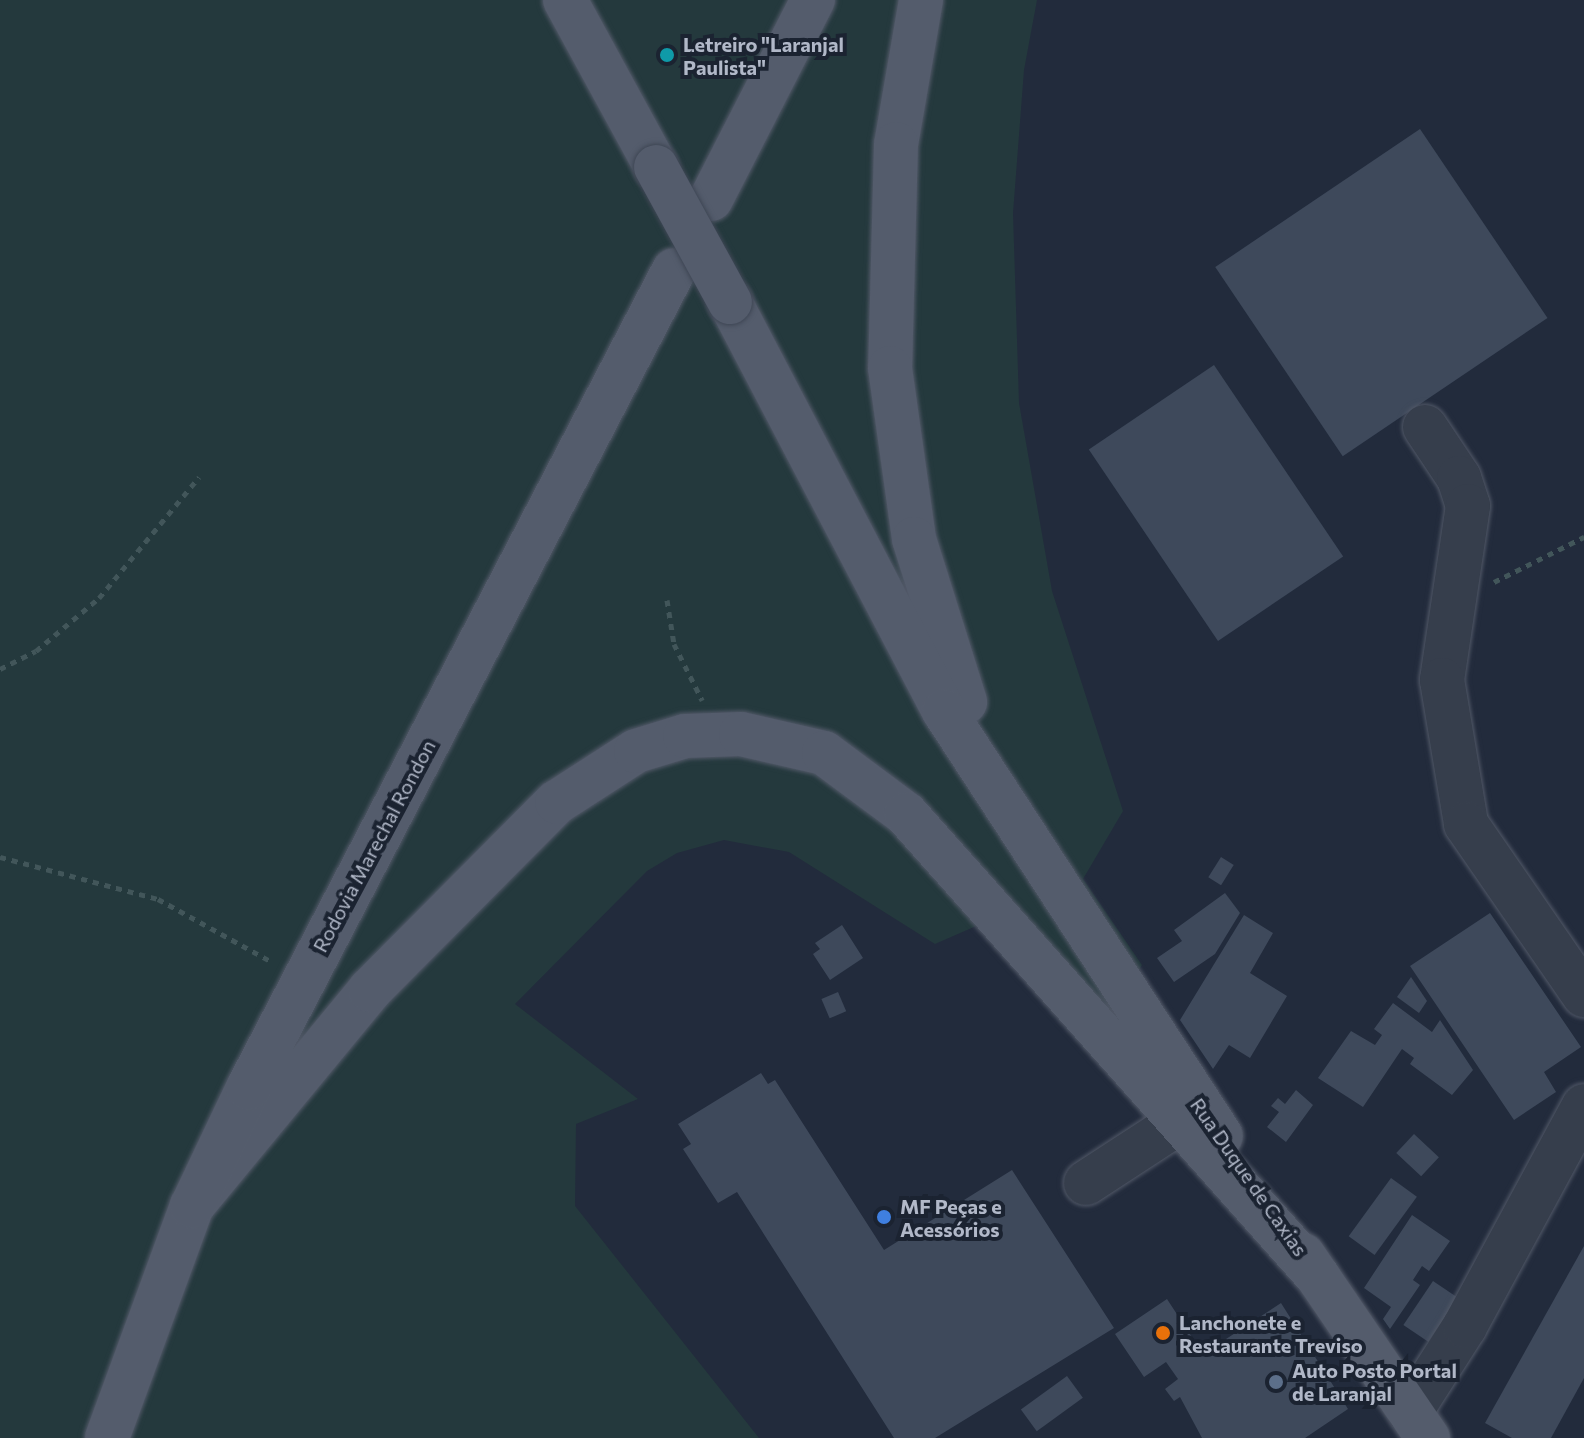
<!DOCTYPE html>
<meta charset="utf-8">
<style>
body{margin:0}
#map{position:relative;width:1584px;height:1438px;overflow:hidden;background:#222b3c;font-family:Commissioner,sans-serif}
div>[style]{position:absolute}
.green>*{inset:0;background:#24393d}
.building>*{inset:0;background:#3e495b;transform-origin:0 0}
.path>*{height:5px;margin-top:-2.5px;transform-origin:0;background:repeating-linear-gradient(90deg,#42565a 0 6px,transparent 0 12px)}
.roads{filter:drop-shadow(0 0 2px #515867) drop-shadow(0 0 2px #515867)}
.minor>*{height:44px;margin:-22px;padding:0 22px;transform-origin:22px;border-radius:22px;background:#363e4c}
.major>*{height:44px;margin:-22px;padding:0 22px;transform-origin:22px;border-radius:22px;background:#545c6c}
.bridges{filter:drop-shadow(0 0 2px #3f4755) drop-shadow(0 0 2px #3f4755)}
.major-bridge>*{height:44px;margin:-22px;padding:0 22px;transform-origin:22px;border-radius:22px;background:#545c6c}
.dots>*{width:22px;height:22px;translate:-50% -50%;box-sizing:border-box;border:4px solid #1b2331;border-radius:50%}
span{translate:-50% -50%;white-space:nowrap;text-align:center;line-height:1.15;-webkit-text-stroke:8px #1b2331;paint-order:stroke}
.poi-label{font-size:20px;color:#b1b8c8;font-weight:700}
.left{translate:0 -50%;text-align:left}
.street-label{font-size:20px;color:#b1b8c8}
</style>
<div id="map">
<div class="green">
<div style="clip-path:polygon(0 0,1037px 0,1024px 70px,1013px 213px,1019px 403px,1052px 591px,1123px 811px,1083px 879px,1142px 965px,1111px 1014px,1006px 913px,935px 944px,789px 852px,724px 840px,677px 853px,647px 871px,515px 1004px,638px 1099px,576px 1124px,575px 1206px,759px 1438px,0 1438px)"></div>
</div>
<div class="building">
<div style="left:1420px;top:129px;width:228px;height:247px;rotate:56deg"></div>
<div style="left:1214px;top:365px;width:231px;height:151px;rotate:56deg"></div>
<div style="left:1221px;top:857px;width:15px;height:24px;rotate:32deg"></div>
<div style="clip-path:polygon(1225px 893px,1240px 913px,1215px 954px,1174px 982px,1157px 958px,1182px 941px,1174px 930px)"></div>
<div style="clip-path:polygon(1490px 913px,1581px 1047px,1544px 1072px,1556px 1092px,1514px 1120px,1410px 966px)"></div>
<div style="clip-path:polygon(1244px 915px,1273px 933px,1250px 973px,1287px 996px,1250px 1058px,1229px 1045px,1213px 1069px,1180px 1020px)"></div>
<div style="clip-path:polygon(842px 925px,863px 958px,830px 980px,813px 954px,820px 949px,815px 943px)"></div>
<div style="clip-path:polygon(1411px 977px,1427px 1001px,1419px 1013px,1397px 997px)"></div>
<div style="left:838px;top:992px;width:21px;height:18px;rotate:67deg"></div>
<div style="clip-path:polygon(1393px 1003px,1432px 1032px,1440px 1020px,1473px 1070px,1452px 1095px,1410px 1064px,1414px 1058px,1402px 1049px,1363px 1107px,1318px 1078px,1351px 1031px,1375px 1045px,1382px 1035px,1374px 1029px)"></div>
<div style="clip-path:polygon(761px 1073px,768px 1084px,775px 1080px,884px 1250px,1012px 1170px,1114px 1328px,935px 1438px,894px 1438px,737px 1192px,718px 1203px,683px 1149px,691px 1144px,678px 1124px)"></div>
<div style="clip-path:polygon(1296px 1090px,1313px 1105px,1286px 1142px,1267px 1127px,1279px 1112px,1271px 1106px,1278px 1098px,1285px 1104px)"></div>
<div style="left:1414px;top:1134px;width:34px;height:26px;rotate:43deg"></div>
<div style="left:1391px;top:1178px;width:32px;height:72px;rotate:36deg"></div>
<div style="clip-path:polygon(1412px 1215px,1450px 1241px,1429px 1271px,1422px 1266px,1413px 1280px,1420px 1285px,1390px 1329px,1383px 1319px,1391px 1307px,1364px 1288px)"></div>
<div style="clip-path:polygon(1584px 1246px,1584px 1378px,1551px 1438px,1512px 1438px,1485px 1423px)"></div>
<div style="left:1433px;top:1281px;width:30px;height:53px;rotate:34deg"></div>
<div style="clip-path:polygon(1167px 1299px,1203px 1354px,1281px 1303px,1348px 1409px,1305px 1438px,1202px 1438px,1180px 1397px,1174px 1401px,1165px 1389px,1178px 1379px,1166px 1362px,1144px 1377px,1115px 1334px)"></div>
<div style="left:1067px;top:1376px;width:27px;height:57px;rotate:54deg"></div>
</div>
<div class="path">
<div style="left:1494px;top:582px;width:101px;rotate:-26.6deg"></div>
<div style="left:667px;top:600px;width:45px;rotate:81deg"></div>
<div style="left:674px;top:644px;width:63px;rotate:63.4deg"></div>
<div style="left:0;top:669px;width:40px;rotate:-26.6deg"></div>
<div style="left:36px;top:651px;width:82px;rotate:-40.1deg"></div>
<div style="left:99px;top:598px;width:157px;rotate:-50.4deg"></div>
<div style="left:0;top:857px;width:163px;rotate:14.9deg"></div>
<div style="left:158px;top:899px;width:130px;rotate:28.9deg"></div>
</div>
<div class="roads">
<div class="minor">
<div style="left:1425px;top:427px;width:61px;rotate:56.3deg"></div>
<div style="left:1459px;top:478px;width:29px;rotate:72deg"></div>
<div style="left:1468px;top:506px;width:176px;rotate:98.5deg"></div>
<div style="left:1442px;top:680px;width:146px;rotate:80.5deg"></div>
<div style="left:1466px;top:824px;width:208px;rotate:55.4deg"></div>
<div style="left:1086px;top:1183px;width:110px;rotate:-33.1deg"></div>
<div style="left:1410px;top:1412px;width:102px;rotate:-57.4deg"></div>
<div style="left:1465px;top:1326px;width:250px;rotate:-61.6deg"></div>
</div>
<div class="major">
<div style="left:565px;top:0;width:190px;rotate:61.4deg"></div>
<div style="left:921px;top:0;width:146px;rotate:99.8deg"></div>
<div style="left:896px;top:144px;width:224px;rotate:91.5deg"></div>
<div style="left:890px;top:368px;width:173px;rotate:82deg"></div>
<div style="left:914px;top:539px;width:171px;rotate:72.6deg"></div>
<div style="left:711px;top:199px;width:224px;rotate:-62.9deg"></div>
<div style="left:730px;top:302px;width:462px;rotate:62.4deg"></div>
<div style="left:944px;top:711px;width:507px;rotate:56.91deg"></div>
<div style="left:192px;top:1206px;width:280px;rotate:-50.5deg"></div>
<div style="left:370px;top:990px;width:265px;rotate:-45.2deg"></div>
<div style="left:557px;top:802px;width:94px;rotate:-32.8deg"></div>
<div style="left:636px;top:751px;width:51px;rotate:-17deg"></div>
<div style="left:685px;top:736px;width:56px;rotate:-2deg"></div>
<div style="left:741px;top:734px;width:85px;rotate:12.9deg"></div>
<div style="left:824px;top:753px;width:102px;rotate:36.6deg"></div>
<div style="left:906px;top:814px;width:621px;rotate:48.33deg"></div>
<div style="left:1303px;top:1255px;width:222px;rotate:55.7deg"></div>
<div style="left:107px;top:1438px;width:247px;rotate:-69.9deg"></div>
<div style="left:192px;top:1206px;width:131px;rotate:-64.6deg"></div>
<div style="left:248px;top:1088px;width:922px;rotate:-62.49deg"></div>
</div>
</div>
<div class="bridges">
<div class="major-bridge">
<div style="left:656px;top:167px;width:154px;rotate:61.3deg"></div>
</div>
</div>
<div class="dots">
<div style="left:667px;top:55px;background:#0f9aa8"></div>
<div style="left:884px;top:1217px;background:#3f7fe0"></div>
<div style="left:1163px;top:1333px;background:#e8710a"></div>
<div style="left:1276px;top:1382px;background:#5c6f8a"></div>
</div>
<div class="poi-label">
<span class="left" style="left:683px;top:56px">Letreiro "Laranjal<br>Paulista"</span>
<span class="left" style="left:900px;top:1218px">MF Peças e<br>Acessórios</span>
<span class="left" style="left:1179px;top:1334px">Lanchonete e<br>Restaurante Treviso</span>
<span class="left" style="left:1292px;top:1382px">Auto Posto Portal<br>de Laranjal</span>
</div>
<div class="street-label">
<span style="left:374px;top:846px;rotate:-62deg">Rodovia Marechal Rondon</span>
<span style="left:1249px;top:1177px;rotate:55deg">Rua Duque de Caxias</span>
</div>
</div>
